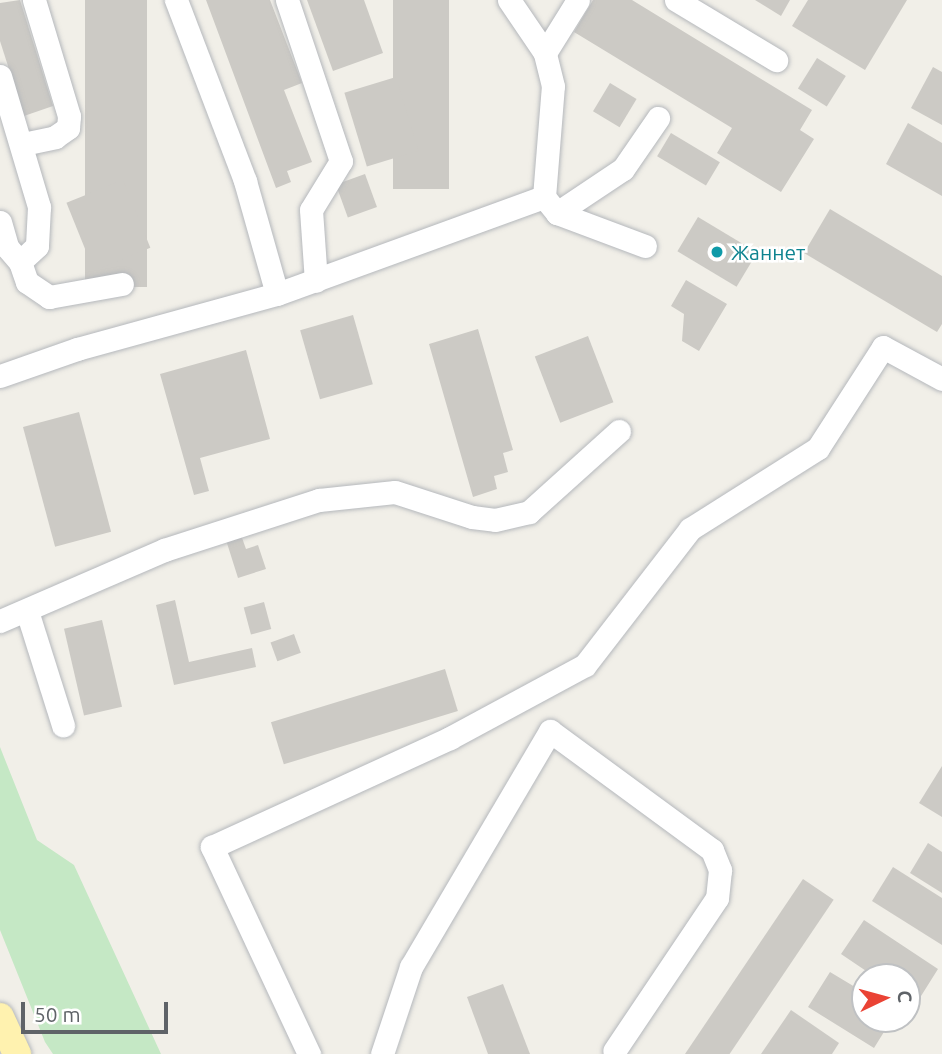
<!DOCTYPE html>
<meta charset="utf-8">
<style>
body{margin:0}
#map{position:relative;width:942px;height:1054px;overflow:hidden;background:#f1efe8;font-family:Ubuntu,sans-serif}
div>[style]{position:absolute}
.green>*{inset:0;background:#c5e8c5}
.building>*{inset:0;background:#cccac5;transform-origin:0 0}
.roads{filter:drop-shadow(0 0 2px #b5b8bc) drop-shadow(0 0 2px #b5b8bc)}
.minor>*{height:23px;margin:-11.5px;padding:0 11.5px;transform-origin:11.5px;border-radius:11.5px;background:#fff}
.major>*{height:28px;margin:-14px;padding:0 14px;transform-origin:14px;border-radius:14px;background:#fff2af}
.dots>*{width:19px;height:19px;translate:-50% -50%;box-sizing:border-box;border:4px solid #fff;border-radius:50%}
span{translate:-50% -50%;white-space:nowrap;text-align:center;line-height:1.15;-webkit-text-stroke:5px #fff;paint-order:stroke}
.culture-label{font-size:21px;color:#0d838f}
.left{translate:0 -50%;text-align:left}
.north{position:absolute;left:851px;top:963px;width:70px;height:70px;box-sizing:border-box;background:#fff;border:2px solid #bfc1c3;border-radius:50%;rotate:85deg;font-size:19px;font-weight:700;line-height:28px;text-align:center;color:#5f6368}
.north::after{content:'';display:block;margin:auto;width:24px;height:32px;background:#ea4335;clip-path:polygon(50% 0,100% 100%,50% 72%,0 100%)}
.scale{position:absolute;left:21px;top:1002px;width:147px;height:32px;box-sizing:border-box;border:4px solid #5f6368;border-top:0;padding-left:9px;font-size:21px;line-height:24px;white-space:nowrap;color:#5f6368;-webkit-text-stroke:5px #fff;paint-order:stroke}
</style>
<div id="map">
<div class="green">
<div style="clip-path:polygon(0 747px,37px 840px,74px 865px,161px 1054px,53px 1054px,45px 1042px,0 930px)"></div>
</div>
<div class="building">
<div style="clip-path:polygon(20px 0,53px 106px,24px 116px,0 41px,0 3px)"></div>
<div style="left:85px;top:0;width:62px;height:287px"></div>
<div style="clip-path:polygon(206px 0,270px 0,302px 83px,284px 90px,312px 162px,287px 171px,291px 182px,276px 188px)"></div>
<div style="clip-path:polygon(307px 0,364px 0,383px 53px,333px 71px)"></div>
<div style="left:393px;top:0;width:56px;height:189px"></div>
<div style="clip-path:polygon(593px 0,632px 0,812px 110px,800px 130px,814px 139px,781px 192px,717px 153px,732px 128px,574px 32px)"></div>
<div style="clip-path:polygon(755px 0,790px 0,781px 16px)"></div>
<div style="clip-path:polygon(808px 0,907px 0,865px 70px,792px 26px)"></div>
<div style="left:817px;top:58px;width:34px;height:36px;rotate:32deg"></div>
<div style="clip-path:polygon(933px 67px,942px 72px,942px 125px,911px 108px)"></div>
<div style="left:396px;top:77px;width:77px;height:54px;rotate:73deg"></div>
<div style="left:610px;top:83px;width:31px;height:33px;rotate:31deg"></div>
<div style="clip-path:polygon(908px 123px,942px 143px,942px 196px,886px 164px)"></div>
<div style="left:671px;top:133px;width:57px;height:27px;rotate:31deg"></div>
<div style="left:365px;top:174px;width:35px;height:31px;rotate:70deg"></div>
<div style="left:123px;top:180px;width:73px;height:61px;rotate:68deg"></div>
<div style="clip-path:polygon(830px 209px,942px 276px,942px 324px,937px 332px,804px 253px)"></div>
<div style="left:698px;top:217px;width:69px;height:40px;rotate:31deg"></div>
<div style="clip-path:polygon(686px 280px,727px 304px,699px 351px,682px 341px,684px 314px,671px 306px)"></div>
<div style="left:353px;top:315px;width:72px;height:55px;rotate:74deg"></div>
<div style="clip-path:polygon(478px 329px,513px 450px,503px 453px,508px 472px,494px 476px,497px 489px,473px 497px,429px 344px)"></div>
<div style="left:588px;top:336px;width:71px;height:57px;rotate:69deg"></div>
<div style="clip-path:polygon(246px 350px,270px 439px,200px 458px,209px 491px,194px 495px,160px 374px)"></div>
<div style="left:79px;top:412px;width:124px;height:58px;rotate:75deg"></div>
<div style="clip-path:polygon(241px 535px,246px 549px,258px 545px,266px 569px,238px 578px,226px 540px)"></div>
<div style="clip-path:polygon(175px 600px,189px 662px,252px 648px,256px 667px,174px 685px,156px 605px)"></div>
<div style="left:264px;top:602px;width:28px;height:21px;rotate:75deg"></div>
<div style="left:102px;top:620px;width:89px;height:39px;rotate:77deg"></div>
<div style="left:294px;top:634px;width:20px;height:25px;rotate:70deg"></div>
<div style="left:445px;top:669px;width:44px;height:182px;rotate:73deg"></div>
<div style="clip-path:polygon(942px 766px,942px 817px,919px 803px)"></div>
<div style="clip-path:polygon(928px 843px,942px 852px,942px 893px,910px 873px)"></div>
<div style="clip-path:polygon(893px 867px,942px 898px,942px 945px,872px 901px)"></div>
<div style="left:803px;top:879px;width:37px;height:211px;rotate:34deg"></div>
<div style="clip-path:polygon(864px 920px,938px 969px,916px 1004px,907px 998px,907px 977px,875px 977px,841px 954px)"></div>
<div style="clip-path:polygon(830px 972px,865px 993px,865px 1019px,892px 1019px,874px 1048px,808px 1007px)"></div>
<div style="clip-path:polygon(503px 984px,530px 1054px,488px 1054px,467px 997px)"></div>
<div style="clip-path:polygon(791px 1010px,839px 1043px,832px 1054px,761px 1054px)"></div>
</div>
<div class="roads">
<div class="minor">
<div style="left:176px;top:0;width:194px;rotate:69.1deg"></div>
<div style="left:245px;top:181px;width:117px;rotate:74.2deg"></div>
<div style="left:287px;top:0;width:170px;rotate:71.5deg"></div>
<div style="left:341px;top:161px;width:57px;rotate:121.5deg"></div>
<div style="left:311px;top:210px;width:71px;rotate:86deg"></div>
<div style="left:509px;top:0;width:64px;rotate:55.8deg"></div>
<div style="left:676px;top:0;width:117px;rotate:31deg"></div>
<div style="left:0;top:76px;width:137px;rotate:73.4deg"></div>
<div style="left:39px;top:207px;width:39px;rotate:93deg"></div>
<div style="left:37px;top:246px;width:23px;rotate:137deg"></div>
<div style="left:20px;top:262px;width:21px;rotate:71deg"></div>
<div style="left:27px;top:282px;width:27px;rotate:34deg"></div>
<div style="left:49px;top:297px;width:74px;rotate:-10.1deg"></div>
<div style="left:23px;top:144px;width:33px;rotate:-12deg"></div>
<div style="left:55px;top:137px;width:16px;rotate:-35deg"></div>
<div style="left:68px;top:128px;width:12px;rotate:-85deg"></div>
<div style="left:69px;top:116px;width:121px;rotate:-106.8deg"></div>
<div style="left:544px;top:197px;width:111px;rotate:-85.4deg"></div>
<div style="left:553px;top:86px;width:34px;rotate:-104deg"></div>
<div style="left:545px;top:53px;width:62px;rotate:-58.1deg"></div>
<div style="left:557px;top:213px;width:79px;rotate:-33.7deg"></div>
<div style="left:623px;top:169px;width:62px;rotate:-55.5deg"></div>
<div style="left:0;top:222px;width:26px;rotate:74deg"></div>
<div style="left:7px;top:247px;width:20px;rotate:49deg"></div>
<div style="left:0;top:376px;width:82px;rotate:-19.3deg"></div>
<div style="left:77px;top:349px;width:207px;rotate:-15.4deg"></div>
<div style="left:277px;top:294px;width:284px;rotate:-20deg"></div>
<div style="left:544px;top:197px;width:21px;rotate:51deg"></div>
<div style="left:557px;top:213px;width:94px;rotate:20.6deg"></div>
<div style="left:27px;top:611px;width:120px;rotate:72.5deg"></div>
<div style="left:0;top:621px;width:179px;rotate:-23.4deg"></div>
<div style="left:164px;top:550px;width:163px;rotate:-17.9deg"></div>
<div style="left:319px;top:500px;width:76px;rotate:-6deg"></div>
<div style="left:395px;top:492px;width:81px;rotate:18deg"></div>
<div style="left:472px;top:517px;width:23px;rotate:7deg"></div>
<div style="left:495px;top:520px;width:35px;rotate:-13deg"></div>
<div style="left:529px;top:512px;width:121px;rotate:-42deg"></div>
<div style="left:309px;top:1054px;width:229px;rotate:-115.1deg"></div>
<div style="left:212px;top:847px;width:262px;rotate:-24.6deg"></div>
<div style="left:450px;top:738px;width:153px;rotate:-28.4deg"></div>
<div style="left:585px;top:665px;width:172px;rotate:-52.3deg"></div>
<div style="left:690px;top:529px;width:151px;rotate:-32.3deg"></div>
<div style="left:818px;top:448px;width:120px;rotate:-57.2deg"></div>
<div style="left:883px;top:347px;width:67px;rotate:28.5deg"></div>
<div style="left:382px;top:1054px;width:92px;rotate:-71.6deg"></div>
<div style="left:411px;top:967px;width:274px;rotate:-59.5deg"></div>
<div style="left:550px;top:731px;width:201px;rotate:36.3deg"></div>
<div style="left:712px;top:850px;width:22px;rotate:68deg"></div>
<div style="left:720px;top:870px;width:28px;rotate:96deg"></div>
<div style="left:717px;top:898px;width:184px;rotate:123.9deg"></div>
</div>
<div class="major">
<div style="left:0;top:1017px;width:41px;rotate:65.3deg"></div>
</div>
</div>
<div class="dots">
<div style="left:717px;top:252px;background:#0f9aa8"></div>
</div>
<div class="culture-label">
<span class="left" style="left:731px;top:252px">Жаннет</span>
</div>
<div class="north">С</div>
<div class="scale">50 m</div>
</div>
